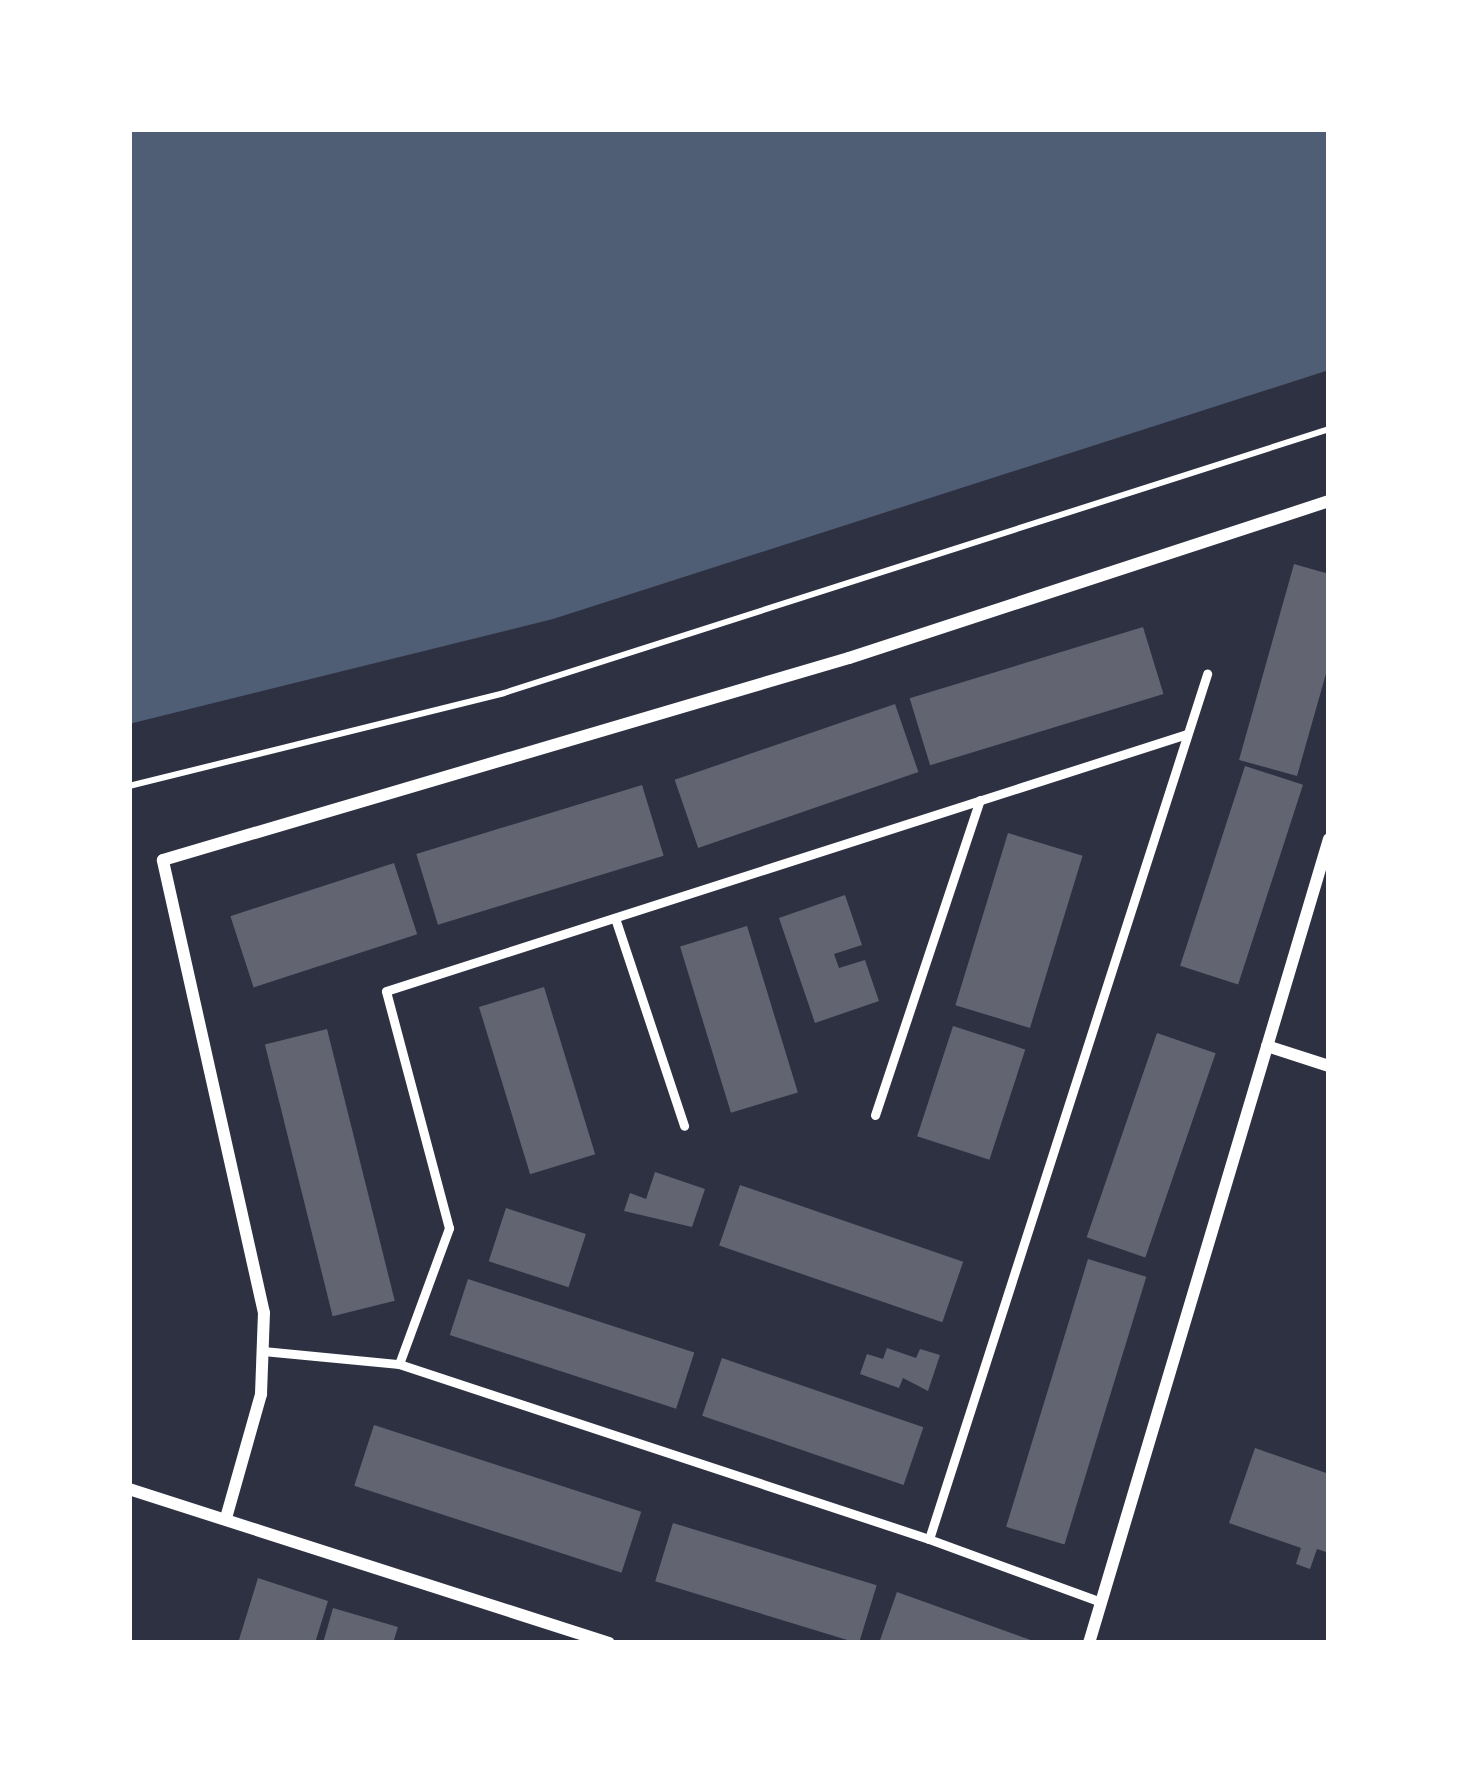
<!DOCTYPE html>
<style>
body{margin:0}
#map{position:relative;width:1458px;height:1772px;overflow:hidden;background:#2d3142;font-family:Rubik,sans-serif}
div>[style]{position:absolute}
.water>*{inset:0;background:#4f5d75}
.building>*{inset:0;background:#626471;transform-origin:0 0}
.path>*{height:6px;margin:-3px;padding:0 3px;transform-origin:3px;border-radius:3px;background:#fff}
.service>*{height:9px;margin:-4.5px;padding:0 4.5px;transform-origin:4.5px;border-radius:4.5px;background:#fff}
.minor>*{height:12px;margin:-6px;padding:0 6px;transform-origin:6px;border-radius:6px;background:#fff}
span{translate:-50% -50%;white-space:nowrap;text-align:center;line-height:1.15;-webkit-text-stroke:9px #fff;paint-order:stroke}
.frame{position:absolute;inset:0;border:132px solid #fff;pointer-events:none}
</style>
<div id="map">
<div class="water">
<div style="clip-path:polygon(129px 129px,1329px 129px,1329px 370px,553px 619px,129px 724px)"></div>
</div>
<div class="building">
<div style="clip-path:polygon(1294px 564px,1329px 574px,1329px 663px,1297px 776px,1239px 760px)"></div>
<div style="left:1143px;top:627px;width:70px;height:244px;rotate:73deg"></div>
<div style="left:895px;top:704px;width:72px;height:233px;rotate:71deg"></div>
<div style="left:1245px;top:766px;width:61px;height:210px;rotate:18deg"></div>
<div style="left:642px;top:785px;width:74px;height:236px;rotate:73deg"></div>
<div style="left:1008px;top:833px;width:78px;height:180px;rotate:17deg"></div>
<div style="left:394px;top:863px;width:75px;height:172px;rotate:72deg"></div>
<div style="clip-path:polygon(845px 895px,862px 945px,834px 954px,839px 968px,865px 960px,879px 1001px,815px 1023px,779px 918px)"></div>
<div style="left:747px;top:926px;width:174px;height:70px;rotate:73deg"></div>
<div style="left:544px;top:987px;width:175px;height:68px;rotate:73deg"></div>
<div style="left:953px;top:1026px;width:76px;height:116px;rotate:18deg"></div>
<div style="left:327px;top:1029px;width:280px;height:64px;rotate:76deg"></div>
<div style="left:1157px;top:1033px;width:62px;height:216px;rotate:19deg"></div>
<div style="clip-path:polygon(655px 1172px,705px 1189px,692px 1227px,624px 1211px,630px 1193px,646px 1199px)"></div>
<div style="left:740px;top:1185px;width:236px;height:64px;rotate:19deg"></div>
<div style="left:506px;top:1208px;width:84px;height:56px;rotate:18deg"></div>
<div style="left:1088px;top:1259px;width:61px;height:280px;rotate:17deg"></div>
<div style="left:468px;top:1279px;width:238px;height:59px;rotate:18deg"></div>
<div style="clip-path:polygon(887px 1348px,916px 1358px,920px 1349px,940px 1355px,928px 1391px,903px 1378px,899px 1388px,860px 1374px,867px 1354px,883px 1359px)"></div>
<div style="left:722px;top:1358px;width:213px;height:61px;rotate:19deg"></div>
<div style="left:374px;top:1425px;width:281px;height:64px;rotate:18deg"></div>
<div style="clip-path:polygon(1255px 1448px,1329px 1474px,1329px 1553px,1317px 1549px,1310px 1569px,1296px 1564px,1301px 1548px,1229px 1523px)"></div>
<div style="left:673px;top:1523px;width:213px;height:61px;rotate:17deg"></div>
<div style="clip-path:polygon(258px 1578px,328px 1601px,315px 1643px,238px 1643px)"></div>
<div style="clip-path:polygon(897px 1592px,1036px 1642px,1036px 1643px,879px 1643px)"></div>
<div style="clip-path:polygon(333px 1608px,398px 1627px,393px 1643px,323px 1643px)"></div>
</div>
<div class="path">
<div style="left:129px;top:786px;width:386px;rotate:-13.9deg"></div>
<div style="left:504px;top:693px;width:866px;rotate:-17.74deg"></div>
</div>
<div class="service">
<div style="left:615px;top:918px;width:219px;rotate:71.6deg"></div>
<div style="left:875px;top:1115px;width:332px;rotate:-71.6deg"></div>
<div style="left:263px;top:1351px;width:137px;rotate:5.5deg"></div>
<div style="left:399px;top:1364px;width:558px;rotate:18.27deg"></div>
<div style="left:399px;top:1364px;width:145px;rotate:-69.8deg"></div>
<div style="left:449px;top:1228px;width:245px;rotate:-104.9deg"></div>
<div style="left:386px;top:991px;width:841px;rotate:-17.79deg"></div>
<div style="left:1101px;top:1602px;width:183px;rotate:-159.9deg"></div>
<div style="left:929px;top:1539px;width:909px;rotate:-72.18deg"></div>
</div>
<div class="minor">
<div style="left:1267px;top:1046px;width:65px;rotate:17.9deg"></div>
<div style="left:129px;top:1489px;width:504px;rotate:17.79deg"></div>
<div style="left:226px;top:1518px;width:129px;rotate:-74.2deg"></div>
<div style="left:261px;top:1394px;width:81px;rotate:-87.9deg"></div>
<div style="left:264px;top:1313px;width:464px;rotate:-102.6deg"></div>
<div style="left:163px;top:860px;width:715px;rotate:-16.41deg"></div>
<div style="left:849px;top:658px;width:505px;rotate:-18.11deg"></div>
<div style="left:1089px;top:1643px;width:839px;rotate:-73.38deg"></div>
</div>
<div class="frame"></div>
</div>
